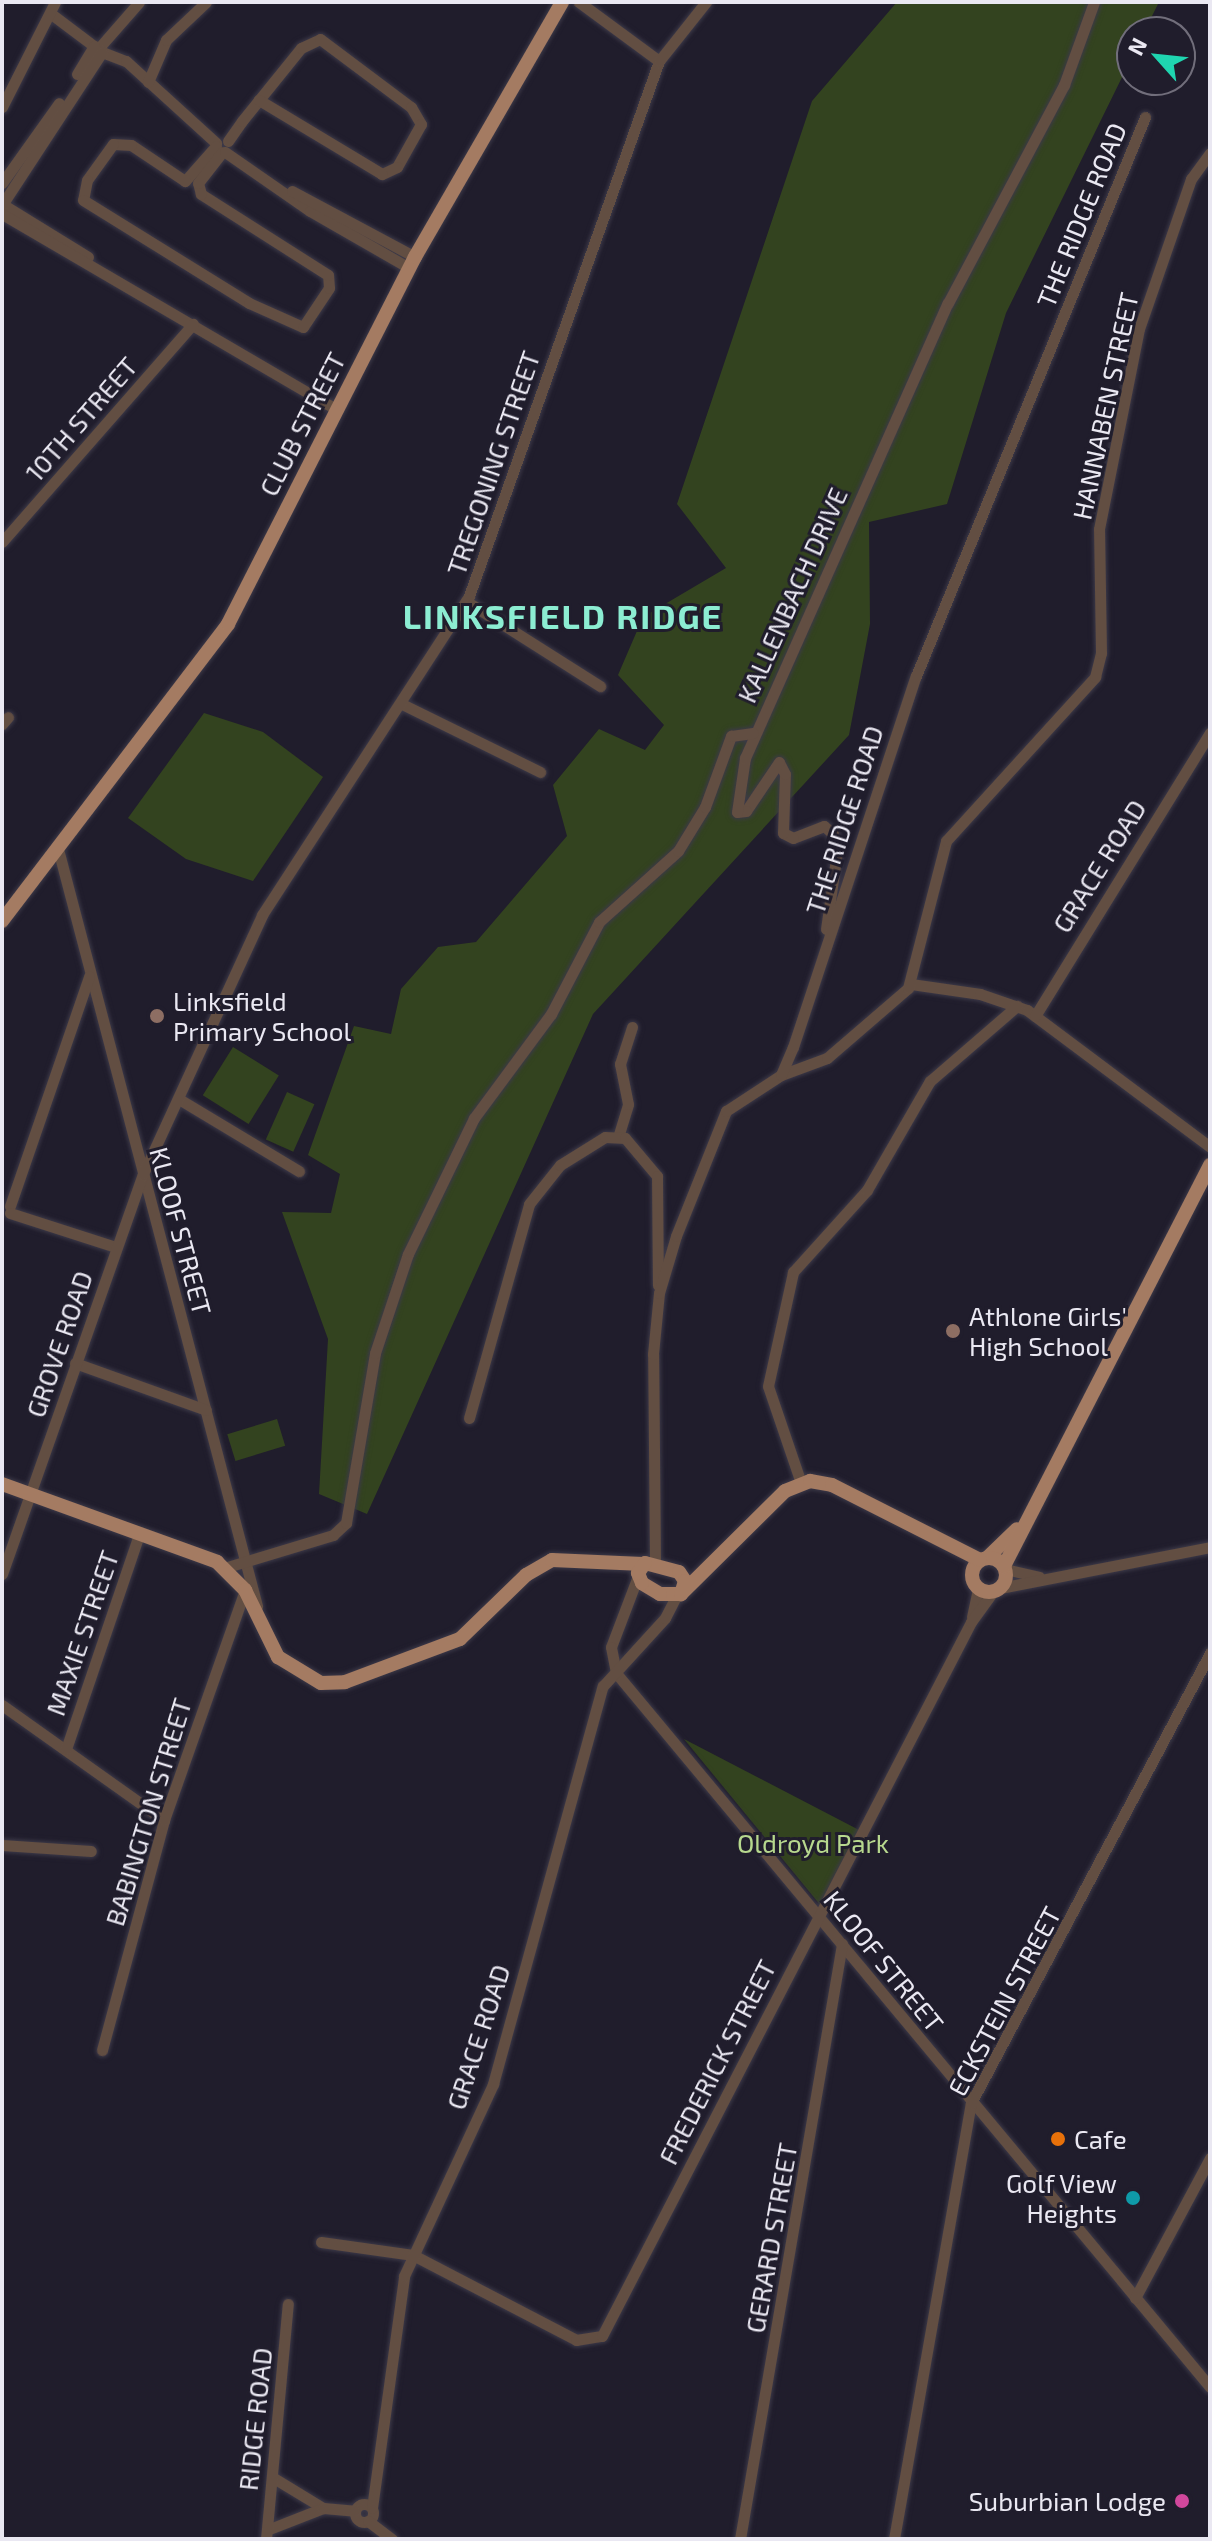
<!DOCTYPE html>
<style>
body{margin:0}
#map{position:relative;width:1212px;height:2541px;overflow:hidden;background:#201d2c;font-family:"Exo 2",sans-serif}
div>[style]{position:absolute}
.green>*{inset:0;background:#33431f;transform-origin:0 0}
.roads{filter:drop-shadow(0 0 2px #3c3948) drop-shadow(0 0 2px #3c3948)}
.minor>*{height:11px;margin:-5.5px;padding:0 5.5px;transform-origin:5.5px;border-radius:5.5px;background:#624e42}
.minor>.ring{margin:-5.5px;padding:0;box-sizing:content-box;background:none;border:11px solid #624e42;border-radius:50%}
.major>*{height:14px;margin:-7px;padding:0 7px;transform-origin:7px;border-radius:7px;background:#a47b62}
.major>.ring{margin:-7px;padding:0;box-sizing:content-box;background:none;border:14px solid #a47b62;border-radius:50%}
.dots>*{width:22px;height:22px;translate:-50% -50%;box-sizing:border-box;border:4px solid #201d2c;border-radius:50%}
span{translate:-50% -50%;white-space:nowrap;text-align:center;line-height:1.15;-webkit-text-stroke:6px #201d2c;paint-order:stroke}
.street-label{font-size:26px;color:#eae8f2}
.poi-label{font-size:26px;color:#eae8f2}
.left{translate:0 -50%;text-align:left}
.right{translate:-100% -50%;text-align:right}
.park-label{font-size:26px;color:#b7d88e}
.district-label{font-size:34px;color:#8cedd2;font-weight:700;letter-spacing:2px}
.frame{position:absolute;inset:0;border:4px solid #eae8f2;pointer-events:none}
.north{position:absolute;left:1116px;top:16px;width:80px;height:80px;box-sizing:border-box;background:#201d2c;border:2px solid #716e7b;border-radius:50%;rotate:297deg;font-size:22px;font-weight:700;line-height:32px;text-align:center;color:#eae8f2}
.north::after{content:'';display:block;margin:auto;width:28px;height:36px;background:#1fd5b0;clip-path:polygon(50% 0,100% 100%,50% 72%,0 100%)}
</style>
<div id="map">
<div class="green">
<div style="clip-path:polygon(897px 2px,1159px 2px,1144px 32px,1132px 32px,1132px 57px,1006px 313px,947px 504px,869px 522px,870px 624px,849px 735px,593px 1014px,367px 1514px,319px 1494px,328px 1339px,282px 1212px,331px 1213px,340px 1174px,308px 1155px,354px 1026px,391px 1034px,401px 989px,438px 947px,476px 942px,567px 836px,553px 785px,599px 729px,645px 750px,664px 725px,618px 675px,643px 617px,726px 568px,677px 504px,812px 101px)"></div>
<div style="clip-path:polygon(204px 713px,263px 732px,323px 777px,253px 881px,186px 859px,128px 818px)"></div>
<div style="left:233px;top:1047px;width:54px;height:57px;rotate:32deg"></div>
<div style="left:287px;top:1092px;width:30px;height:52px;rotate:24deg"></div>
<div style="left:277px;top:1419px;width:28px;height:52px;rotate:73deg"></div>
<div style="clip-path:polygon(684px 1739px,861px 1831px,821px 1906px)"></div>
</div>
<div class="roads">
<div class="minor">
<div style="left:579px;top:2px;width:99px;rotate:36.4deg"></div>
<div style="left:50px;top:13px;width:65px;rotate:36.9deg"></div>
<div style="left:102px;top:52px;width:26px;rotate:21deg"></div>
<div style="left:126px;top:61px;width:122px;rotate:42.3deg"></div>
<div style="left:98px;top:49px;width:62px;rotate:-48.9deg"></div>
<div style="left:77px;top:74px;width:33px;rotate:-59deg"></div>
<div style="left:148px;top:82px;width:46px;rotate:-66.8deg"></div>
<div style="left:166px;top:40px;width:55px;rotate:-43.5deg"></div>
<div style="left:2px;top:107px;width:118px;rotate:-63.2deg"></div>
<div style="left:228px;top:141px;width:24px;rotate:-55deg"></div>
<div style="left:242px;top:121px;width:94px;rotate:-51.1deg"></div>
<div style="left:301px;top:48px;width:21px;rotate:-25deg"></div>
<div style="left:320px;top:39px;width:114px;rotate:36.8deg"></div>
<div style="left:411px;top:107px;width:20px;rotate:60deg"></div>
<div style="left:421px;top:124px;width:49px;rotate:119.2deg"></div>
<div style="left:397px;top:167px;width:17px;rotate:155deg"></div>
<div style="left:382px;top:174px;width:144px;rotate:-149deg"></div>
<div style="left:216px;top:146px;width:47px;rotate:131.5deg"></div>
<div style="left:185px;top:181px;width:65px;rotate:-146.3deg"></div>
<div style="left:131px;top:145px;width:18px;rotate:-177deg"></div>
<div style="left:113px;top:144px;width:44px;rotate:125.8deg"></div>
<div style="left:87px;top:180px;width:20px;rotate:101deg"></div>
<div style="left:83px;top:200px;width:195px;rotate:31.8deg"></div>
<div style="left:249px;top:303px;width:59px;rotate:24deg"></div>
<div style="left:303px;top:327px;width:47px;rotate:-56.3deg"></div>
<div style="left:329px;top:288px;width:13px;rotate:-94deg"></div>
<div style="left:328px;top:275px;width:151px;rotate:-147.5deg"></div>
<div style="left:201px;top:194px;width:11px;rotate:-105deg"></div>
<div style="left:198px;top:183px;width:39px;rotate:-52deg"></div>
<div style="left:225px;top:152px;width:103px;rotate:34.8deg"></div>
<div style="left:310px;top:211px;width:114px;rotate:29.9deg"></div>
<div style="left:2px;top:183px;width:98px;rotate:-54.5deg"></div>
<div style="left:292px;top:191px;width:140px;rotate:28.2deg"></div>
<div style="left:2px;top:204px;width:101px;rotate:31.6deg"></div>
<div style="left:2px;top:205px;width:183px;rotate:-56.8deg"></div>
<div style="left:2px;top:214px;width:387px;rotate:30.3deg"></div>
<div style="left:2px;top:542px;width:290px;rotate:-48.8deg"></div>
<div style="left:466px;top:601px;width:159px;rotate:32.4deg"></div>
<div style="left:402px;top:704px;width:154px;rotate:26.2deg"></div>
<div style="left:2px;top:724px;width:9px;rotate:-49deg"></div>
<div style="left:58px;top:849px;width:783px;rotate:75.27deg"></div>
<div style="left:826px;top:929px;width:78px;rotate:-81.9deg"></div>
<div style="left:837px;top:852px;width:18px;rotate:-103deg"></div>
<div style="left:833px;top:834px;width:12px;rotate:-138deg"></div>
<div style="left:824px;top:826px;width:33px;rotate:159deg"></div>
<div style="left:793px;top:838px;width:11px;rotate:-153deg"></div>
<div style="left:783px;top:833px;width:59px;rotate:-88.1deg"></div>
<div style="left:785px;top:774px;width:13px;rotate:-117deg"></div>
<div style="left:779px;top:762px;width:59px;rotate:124deg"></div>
<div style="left:746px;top:811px;width:9px;rotate:174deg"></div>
<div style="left:737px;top:812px;width:55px;rotate:-81.6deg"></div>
<div style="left:745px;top:758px;width:498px;rotate:-66deg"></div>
<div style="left:948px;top:303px;width:247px;rotate:-62deg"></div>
<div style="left:1064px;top:85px;width:88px;rotate:-70.1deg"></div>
<div style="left:911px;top:984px;width:70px;rotate:8.2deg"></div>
<div style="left:980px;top:994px;width:50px;rotate:18.8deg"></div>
<div style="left:1027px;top:1010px;width:229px;rotate:36.8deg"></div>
<div style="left:1035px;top:1016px;width:333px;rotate:-58.3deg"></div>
<div style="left:781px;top:1075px;width:49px;rotate:-20.3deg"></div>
<div style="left:827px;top:1058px;width:107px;rotate:-40.8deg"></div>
<div style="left:908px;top:988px;width:152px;rotate:-75.5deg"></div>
<div style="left:946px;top:841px;width:222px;rotate:-47.7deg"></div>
<div style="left:1095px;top:677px;width:25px;rotate:-76deg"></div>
<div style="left:1101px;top:653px;width:124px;rotate:-90.9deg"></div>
<div style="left:1099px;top:529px;width:204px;rotate:-78.7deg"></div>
<div style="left:1139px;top:329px;width:159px;rotate:-70.9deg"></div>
<div style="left:1191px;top:179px;width:32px;rotate:-54deg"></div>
<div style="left:179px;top:1099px;width:140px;rotate:31deg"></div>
<div style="left:619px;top:1134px;width:31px;rotate:-73deg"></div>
<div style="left:628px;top:1104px;width:41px;rotate:-101.3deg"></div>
<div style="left:620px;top:1064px;width:39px;rotate:-72deg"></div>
<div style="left:10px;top:1206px;width:243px;rotate:-71deg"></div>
<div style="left:10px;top:1213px;width:111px;rotate:17.8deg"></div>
<div style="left:75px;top:1363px;width:139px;rotate:19.7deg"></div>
<div style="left:469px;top:1418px;width:222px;rotate:-74.3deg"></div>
<div style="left:529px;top:1204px;width:50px;rotate:-51.5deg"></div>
<div style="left:560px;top:1165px;width:53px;rotate:-31.9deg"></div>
<div style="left:605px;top:1137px;width:20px;rotate:3deg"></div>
<div style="left:625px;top:1138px;width:50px;rotate:49.9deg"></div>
<div style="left:657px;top:1176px;width:109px;rotate:89.5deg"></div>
<div style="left:801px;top:1483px;width:102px;rotate:-108.8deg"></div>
<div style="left:768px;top:1386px;width:117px;rotate:-77.6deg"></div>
<div style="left:793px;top:1272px;width:110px;rotate:-47.9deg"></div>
<div style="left:867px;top:1190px;width:126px;rotate:-60deg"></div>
<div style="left:930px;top:1081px;width:115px;rotate:-40.8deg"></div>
<div style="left:655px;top:1563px;width:209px;rotate:-90.5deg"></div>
<div style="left:653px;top:1354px;width:61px;rotate:-84.4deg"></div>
<div style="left:659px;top:1293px;width:59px;rotate:-73.4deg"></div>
<div style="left:676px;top:1236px;width:135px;rotate:-68.2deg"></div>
<div style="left:726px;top:1111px;width:66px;rotate:-33.2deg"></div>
<div style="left:781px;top:1075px;width:30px;rotate:-67deg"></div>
<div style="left:793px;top:1047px;width:391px;rotate:-71.7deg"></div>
<div style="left:916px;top:676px;width:604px;rotate:-67.72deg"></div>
<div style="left:224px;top:1568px;width:114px;rotate:-16.8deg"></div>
<div style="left:333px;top:1535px;width:18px;rotate:-43deg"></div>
<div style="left:346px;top:1523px;width:172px;rotate:-80.3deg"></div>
<div style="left:375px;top:1353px;width:104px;rotate:-71.6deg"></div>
<div style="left:408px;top:1254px;width:151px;rotate:-64.1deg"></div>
<div style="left:474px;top:1118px;width:129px;rotate:-53.5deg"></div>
<div style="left:551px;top:1014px;width:104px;rotate:-62.4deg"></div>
<div style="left:599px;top:922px;width:106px;rotate:-41.9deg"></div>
<div style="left:678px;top:851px;width:52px;rotate:-58.5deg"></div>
<div style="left:705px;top:807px;width:76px;rotate:-69.9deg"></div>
<div style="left:731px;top:736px;width:22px;rotate:-8deg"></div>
<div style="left:1005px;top:1569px;width:35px;rotate:13deg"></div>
<div style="left:2px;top:1574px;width:424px;rotate:-70.6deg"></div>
<div style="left:143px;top:1174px;width:285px;rotate:-65.3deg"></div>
<div style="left:262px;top:915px;width:380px;rotate:-57deg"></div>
<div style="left:469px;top:596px;width:568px;rotate:-70.45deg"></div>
<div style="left:659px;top:61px;width:75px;rotate:-51.5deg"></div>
<div style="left:638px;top:1576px;width:76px;rotate:110.8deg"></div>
<div style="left:611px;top:1647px;width:26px;rotate:79deg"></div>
<div style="left:616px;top:1673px;width:929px;rotate:50.24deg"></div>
<div style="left:1000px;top:1588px;width:214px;rotate:-11deg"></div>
<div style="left:972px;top:1617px;width:29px;rotate:-78deg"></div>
<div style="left:2px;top:1705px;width:199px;rotate:35.4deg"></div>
<div style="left:66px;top:1749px;width:229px;rotate:-71.2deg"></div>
<div style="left:2px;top:1845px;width:89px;rotate:3.9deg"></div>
<div style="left:102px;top:2050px;width:238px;rotate:-74.9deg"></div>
<div style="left:164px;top:1820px;width:244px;rotate:-70.6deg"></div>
<div style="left:321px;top:2242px;width:93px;rotate:8deg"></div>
<div style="left:413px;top:2255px;width:184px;rotate:27.5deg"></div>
<div style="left:576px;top:2340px;width:26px;rotate:-9deg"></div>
<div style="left:602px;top:2336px;width:804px;rotate:-62.67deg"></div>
<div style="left:971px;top:1622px;width:37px;rotate:-54deg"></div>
<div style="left:1135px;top:2298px;width:159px;rotate:-61.8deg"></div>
<div style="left:272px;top:2477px;width:60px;rotate:31.3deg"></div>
<div class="ring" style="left:355px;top:2504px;width:7px;height:7px"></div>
<div style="left:372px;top:2508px;width:234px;rotate:-82.1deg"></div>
<div style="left:404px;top:2276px;width:212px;rotate:-65.1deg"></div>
<div style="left:493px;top:2084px;width:413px;rotate:-74.6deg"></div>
<div style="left:603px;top:1686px;width:92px;rotate:-47.6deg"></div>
<div style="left:665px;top:1618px;width:25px;rotate:-63deg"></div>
<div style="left:368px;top:2521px;width:30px;rotate:37deg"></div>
<div style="left:267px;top:2530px;width:60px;rotate:-21.4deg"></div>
<div style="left:323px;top:2508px;width:32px;rotate:5deg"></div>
<div style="left:266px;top:2539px;width:236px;rotate:-84.7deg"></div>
<div style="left:740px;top:2539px;width:604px;rotate:-80.27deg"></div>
<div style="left:894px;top:2539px;width:443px;rotate:-80deg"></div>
<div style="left:971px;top:2103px;width:510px;rotate:-62.03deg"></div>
</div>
<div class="major">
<div style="left:2px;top:921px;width:373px;rotate:-52.7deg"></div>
<div style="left:228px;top:624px;width:412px;rotate:-63deg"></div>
<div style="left:415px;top:257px;width:294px;rotate:-60deg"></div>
<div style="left:2px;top:1484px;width:229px;rotate:19.9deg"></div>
<div style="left:217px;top:1562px;width:40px;rotate:45deg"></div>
<div style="left:245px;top:1590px;width:75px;rotate:63.8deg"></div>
<div style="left:278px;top:1657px;width:50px;rotate:31.2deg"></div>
<div style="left:321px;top:1683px;width:24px;rotate:-2deg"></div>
<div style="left:345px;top:1682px;width:123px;rotate:-20.5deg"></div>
<div style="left:460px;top:1639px;width:92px;rotate:-44.1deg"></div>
<div style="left:526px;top:1575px;width:30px;rotate:-30deg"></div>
<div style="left:552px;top:1560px;width:91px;rotate:2.5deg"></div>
<div style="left:988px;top:1557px;width:40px;rotate:-44deg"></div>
<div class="ring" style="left:972px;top:1558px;width:20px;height:20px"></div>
<div style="left:645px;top:1563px;width:35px;rotate:15deg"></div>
<div style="left:679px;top:1572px;width:11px;rotate:56deg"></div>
<div style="left:685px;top:1581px;width:14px;rotate:107deg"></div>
<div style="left:681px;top:1594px;width:21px;rotate:180deg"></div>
<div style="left:660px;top:1594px;width:21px;rotate:-149deg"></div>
<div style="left:642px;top:1583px;width:11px;rotate:-112deg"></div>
<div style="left:638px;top:1573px;width:12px;rotate:-55deg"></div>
<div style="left:1004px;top:1566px;width:451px;rotate:-62.8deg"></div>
<div style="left:681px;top:1594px;width:146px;rotate:-44.7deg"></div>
<div style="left:785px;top:1491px;width:27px;rotate:-22deg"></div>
<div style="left:810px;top:1481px;width:22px;rotate:10deg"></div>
<div style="left:832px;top:1485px;width:166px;rotate:26.9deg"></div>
</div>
</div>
<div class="dots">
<div style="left:157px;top:1016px;background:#8d6e63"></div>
<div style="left:953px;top:1331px;background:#8d6e63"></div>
<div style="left:1058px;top:2139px;background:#e8710a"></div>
<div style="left:1133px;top:2198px;background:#0f9aa8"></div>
<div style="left:1182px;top:2501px;background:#d1479c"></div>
</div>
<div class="street-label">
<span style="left:1081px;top:215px;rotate:-68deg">THE RIDGE ROAD</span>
<span style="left:1105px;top:406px;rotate:-78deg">HANNABEN STREET</span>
<span style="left:81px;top:419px;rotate:-49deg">10TH STREET</span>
<span style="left:302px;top:424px;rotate:-63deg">CLUB STREET</span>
<span style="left:493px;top:463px;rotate:-71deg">TREGONING STREET</span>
<span style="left:792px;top:595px;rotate:-66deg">KALLENBACH DRIVE</span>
<span style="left:844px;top:820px;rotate:-72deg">THE RIDGE ROAD</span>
<span style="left:1099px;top:866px;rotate:-58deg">GRACE ROAD</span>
<span style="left:181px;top:1231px;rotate:75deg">KLOOF STREET</span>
<span style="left:59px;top:1344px;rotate:-71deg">GROVE ROAD</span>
<span style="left:82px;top:1633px;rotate:-71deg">MAXIE STREET</span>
<span style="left:148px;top:1812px;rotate:-73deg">BABINGTON STREET</span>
<span style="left:884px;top:1961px;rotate:51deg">KLOOF STREET</span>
<span style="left:1004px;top:2001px;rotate:-62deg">ECKSTEIN STREET</span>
<span style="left:478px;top:2037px;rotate:-72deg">GRACE ROAD</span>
<span style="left:717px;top:2062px;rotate:-63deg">FREDERICK STREET</span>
<span style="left:771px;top:2238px;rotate:-80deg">GERARD STREET</span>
<span style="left:255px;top:2419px;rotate:-84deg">RIDGE ROAD</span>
</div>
<div class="poi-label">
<span class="left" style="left:173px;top:1016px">Linksfield<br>Primary School</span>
<span class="left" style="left:969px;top:1331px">Athlone Girls'<br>High School</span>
<span class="left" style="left:1074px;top:2139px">Cafe</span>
<span class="right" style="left:1117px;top:2198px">Golf View<br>Heights</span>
<span class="right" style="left:1166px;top:2501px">Suburbian Lodge</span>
</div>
<div class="park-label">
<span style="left:813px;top:1843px">Oldroyd Park</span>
</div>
<div class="district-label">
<span style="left:563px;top:616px">LINKSFIELD RIDGE</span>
</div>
<div class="frame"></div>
<div class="north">N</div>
</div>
